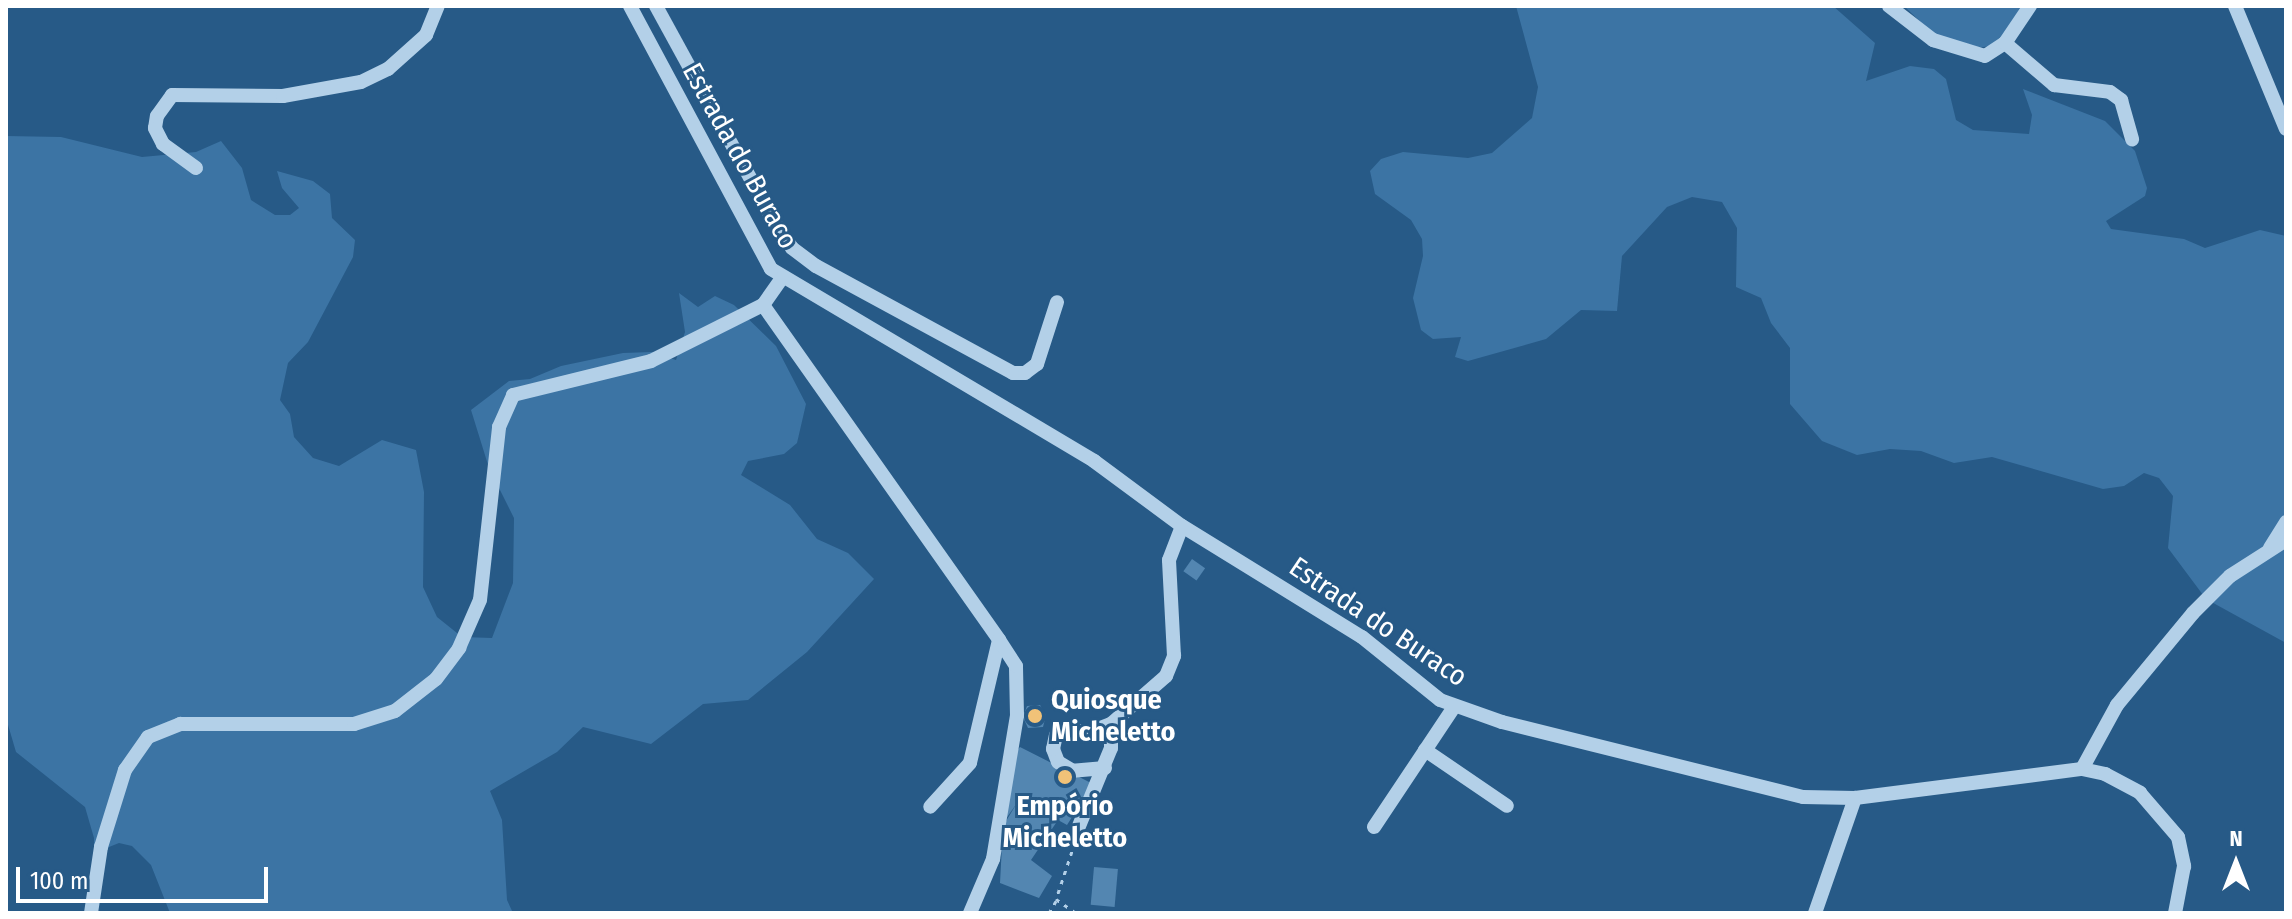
<!DOCTYPE html>
<meta charset="utf-8">
<style>
body{margin:0}
#map{position:relative;width:2292px;height:919px;overflow:hidden;background:#275a87;font-family:"Fira Sans Condensed",sans-serif}
div>[style]{position:absolute}
.green>*{inset:0;background:#3c74a4}
.building>*{inset:0;background:#5386b1;transform-origin:0 0}
.path>*{height:3px;margin-top:-1.5px;transform-origin:0;background:repeating-linear-gradient(90deg,#b3d0e8 0 4px,transparent 0 10px)}
.minor>*{height:14px;margin:-7px;padding:0 7px;transform-origin:7px;border-radius:7px;background:#b3d0e8}
.dots>*{width:22px;height:22px;translate:-50% -50%;box-sizing:border-box;border:4px solid #275a87;border-radius:50%}
span{translate:-50% -50%;white-space:nowrap;text-align:center;line-height:1.15;-webkit-text-stroke:6px #275a87;paint-order:stroke}
.street-label{font-size:28px;color:#fff}
.poi-label{font-size:28px;color:#fff;font-weight:700}
.left{translate:0 -50%;text-align:left}
.frame{position:absolute;inset:0;border:8px solid #fff;pointer-events:none}
.north{position:absolute;left:2196px;top:823px;width:80px;height:80px;-webkit-text-stroke:6px #275a87;paint-order:stroke;rotate:0deg;font-size:22px;font-weight:700;line-height:32px;text-align:center;color:#fff}
.north::after{content:'';display:block;margin:auto;width:28px;height:36px;background:#fff;clip-path:polygon(50% 0,100% 100%,50% 72%,0 100%)}
.scale{position:absolute;left:16px;top:867px;width:252px;height:36px;box-sizing:border-box;border:4px solid #fff;border-top:0;padding-left:10px;font-size:24px;line-height:28px;white-space:nowrap;color:#fff;-webkit-text-stroke:6px #275a87;paint-order:stroke}
</style>
<div id="map">
<div class="green">
<div style="clip-path:polygon(1516px 6px,1833px 6px,1875px 43px,1866px 81px,1910px 66px,1934px 69px,1946px 79px,1956px 120px,1973px 130px,2029px 134px,2032px 115px,2023px 89px,2105px 121px,2135px 151px,2147px 188px,2145px 196px,2106px 221px,2111px 229px,2184px 239px,2205px 248px,2260px 230px,2286px 236px,2286px 643px,2206px 599px,2168px 548px,2173px 496px,2159px 478px,2144px 473px,2124px 486px,2103px 489px,1992px 457px,1954px 463px,1921px 451px,1890px 449px,1857px 455px,1822px 441px,1790px 404px,1790px 348px,1771px 323px,1761px 298px,1736px 287px,1737px 228px,1722px 202px,1692px 197px,1667px 207px,1622px 256px,1617px 311px,1581px 310px,1546px 339px,1468px 361px,1455px 357px,1461px 337px,1433px 339px,1421px 330px,1413px 298px,1423px 256px,1422px 239px,1411px 220px,1375px 194px,1370px 171px,1381px 159px,1403px 152px,1468px 158px,1492px 153px,1532px 118px,1538px 87px)"></div>
<div style="clip-path:polygon(1904px 6px,2026px 6px,2008px 34px,1990px 46px,1971px 49px,1931px 32px)"></div>
<div style="clip-path:polygon(6px 136px,61px 137px,142px 157px,196px 152px,221px 141px,242px 168px,251px 200px,275px 215px,290px 215px,299px 208px,282px 188px,277px 171px,313px 181px,330px 194px,332px 218px,355px 240px,353px 257px,308px 342px,288px 363px,280px 400px,290px 414px,294px 437px,313px 458px,339px 466px,382px 440px,416px 450px,424px 492px,423px 587px,437px 617px,462px 637px,492px 638px,513px 583px,514px 518px,489px 468px,471px 410px,509px 381px,530px 379px,561px 366px,623px 353px,652px 352px,676px 360px,685px 332px,679px 293px,698px 307px,715px 296px,734px 305px,776px 346px,806px 404px,797px 443px,784px 454px,748px 461px,741px 475px,790px 505px,817px 539px,848px 553px,874px 579px,807px 652px,748px 700px,703px 704px,651px 744px,583px 727px,557px 752px,490px 791px,502px 820px,507px 900px,513px 913px,170px 913px,151px 865px,132px 846px,119px 843px,109px 847px,94px 872px,94px 838px,85px 807px,16px 752px,6px 718px)"></div>
</div>
<div class="building">
<div style="left:1192px;top:559px;width:16px;height:15px;rotate:35deg"></div>
<div style="clip-path:polygon(1040px 705px,1046px 715px,1043px 727px,1028px 728px,1023px 717px,1027px 706px)"></div>
<div style="clip-path:polygon(1020px 747px,1093px 784px,1067px 825px,1058px 820px,1031px 860px,1052px 876px,1039px 898px,1000px 883px,1003px 826px,1017px 803px,1003px 823px,1012px 756px)"></div>
<div style="left:1094px;top:867px;width:24px;height:38px;rotate:5deg"></div>
</div>
<div class="path">
<div style="left:1075px;top:842px;width:60px;rotate:108.4deg"></div>
<div style="left:1056px;top:899px;width:24px;rotate:35deg"></div>
<div style="left:1049px;top:913px;width:16px;rotate:-60deg"></div>
</div>
<div class="minor">
<div style="left:630px;top:6px;width:298px;rotate:61.8deg"></div>
<div style="left:771px;top:269px;width:376px;rotate:30.7deg"></div>
<div style="left:1094px;top:461px;width:109px;rotate:36.5deg"></div>
<div style="left:1182px;top:526px;width:211px;rotate:31.7deg"></div>
<div style="left:1362px;top:637px;width:100px;rotate:38.9deg"></div>
<div style="left:1440px;top:700px;width:66px;rotate:19.5deg"></div>
<div style="left:1502px;top:722px;width:310px;rotate:14deg"></div>
<div style="left:1803px;top:797px;width:52px;rotate:1.1deg"></div>
<div style="left:1855px;top:798px;width:229px;rotate:-7.3deg"></div>
<div style="left:2082px;top:769px;width:24px;rotate:12deg"></div>
<div style="left:2105px;top:774px;width:40px;rotate:28deg"></div>
<div style="left:2140px;top:793px;width:58px;rotate:49.2deg"></div>
<div style="left:2178px;top:837px;width:30px;rotate:78deg"></div>
<div style="left:2184px;top:866px;width:48px;rotate:100.8deg"></div>
<div style="left:656px;top:6px;width:250px;rotate:61.3deg"></div>
<div style="left:776px;top:225px;width:28px;rotate:55deg"></div>
<div style="left:792px;top:248px;width:30px;rotate:37deg"></div>
<div style="left:816px;top:266px;width:224px;rotate:28.5deg"></div>
<div style="left:1013px;top:373px;width:12px"></div>
<div style="left:1025px;top:373px;width:15px;rotate:-37deg"></div>
<div style="left:1037px;top:364px;width:65px;rotate:-72.1deg"></div>
<div style="left:1889px;top:6px;width:56px;rotate:37.7deg"></div>
<div style="left:1933px;top:40px;width:54px;rotate:17.1deg"></div>
<div style="left:1985px;top:56px;width:24px;rotate:-33deg"></div>
<div style="left:2005px;top:43px;width:45px;rotate:-56deg"></div>
<div style="left:2235px;top:6px;width:133px;rotate:67.5deg"></div>
<div style="left:2005px;top:43px;width:65px;rotate:40.6deg"></div>
<div style="left:2054px;top:85px;width:56px;rotate:7.1deg"></div>
<div style="left:2110px;top:92px;width:14px;rotate:36deg"></div>
<div style="left:2121px;top:100px;width:41px;rotate:74.2deg"></div>
<div style="left:196px;top:168px;width:41px;rotate:-144deg"></div>
<div style="left:163px;top:144px;width:18px;rotate:-117deg"></div>
<div style="left:155px;top:128px;width:12px;rotate:-81deg"></div>
<div style="left:157px;top:116px;width:26px;rotate:-54deg"></div>
<div style="left:172px;top:95px;width:111px;rotate:0.5deg"></div>
<div style="left:283px;top:96px;width:79px;rotate:-10.2deg"></div>
<div style="left:361px;top:82px;width:30px;rotate:-26deg"></div>
<div style="left:388px;top:69px;width:51px;rotate:-41.8deg"></div>
<div style="left:426px;top:35px;width:31px;rotate:-68deg"></div>
<div style="left:782px;top:278px;width:33px;rotate:125deg"></div>
<div style="left:763px;top:305px;width:410px;rotate:54.8deg"></div>
<div style="left:999px;top:640px;width:126px;rotate:103.3deg"></div>
<div style="left:970px;top:763px;width:59px;rotate:132.3deg"></div>
<div style="left:2270px;top:548px;width:31px;rotate:-58deg"></div>
<div style="left:1425px;top:750px;width:99px;rotate:34.3deg"></div>
<div style="left:1105px;top:768px;width:32px;rotate:175deg"></div>
<div style="left:1073px;top:771px;width:17px;rotate:-149deg"></div>
<div style="left:1058px;top:762px;width:14px;rotate:-111deg"></div>
<div style="left:1053px;top:749px;width:14px;rotate:-78deg"></div>
<div style="left:1056px;top:735px;width:12px;rotate:-35deg"></div>
<div style="left:1066px;top:728px;width:22px;rotate:13deg"></div>
<div style="left:1087px;top:733px;width:26px;rotate:-21deg"></div>
<div style="left:2082px;top:769px;width:73px;rotate:-61.3deg"></div>
<div style="left:2117px;top:705px;width:119px;rotate:-50.4deg"></div>
<div style="left:2193px;top:613px;width:52px;rotate:-45deg"></div>
<div style="left:2230px;top:576px;width:67px;rotate:-32.7deg"></div>
<div style="left:1079px;top:826px;width:84px;rotate:-67.7deg"></div>
<div style="left:1111px;top:748px;width:24px;rotate:-90deg"></div>
<div style="left:1111px;top:724px;width:73px;rotate:-41.1deg"></div>
<div style="left:1166px;top:676px;width:22px;rotate:-68deg"></div>
<div style="left:1174px;top:656px;width:96px;rotate:-93deg"></div>
<div style="left:1169px;top:560px;width:36px;rotate:-69deg"></div>
<div style="left:1374px;top:827px;width:144px;rotate:-56.3deg"></div>
<div style="left:91px;top:913px;width:67px;rotate:-81.4deg"></div>
<div style="left:101px;top:847px;width:81px;rotate:-72.7deg"></div>
<div style="left:125px;top:770px;width:40px;rotate:-55.1deg"></div>
<div style="left:148px;top:737px;width:35px;rotate:-22deg"></div>
<div style="left:180px;top:724px;width:174px"></div>
<div style="left:354px;top:724px;width:43px;rotate:-17.6deg"></div>
<div style="left:395px;top:711px;width:52px;rotate:-38deg"></div>
<div style="left:436px;top:679px;width:39px;rotate:-53deg"></div>
<div style="left:459px;top:648px;width:52px;rotate:-66.4deg"></div>
<div style="left:480px;top:600px;width:174px;rotate:-83.7deg"></div>
<div style="left:499px;top:427px;width:35px;rotate:-66deg"></div>
<div style="left:513px;top:395px;width:142px;rotate:-13.8deg"></div>
<div style="left:651px;top:361px;width:125px;rotate:-26.6deg"></div>
<div style="left:970px;top:913px;width:59px;rotate:-66.9deg"></div>
<div style="left:993px;top:859px;width:146px;rotate:-80.5deg"></div>
<div style="left:1017px;top:715px;width:49px;rotate:-91.2deg"></div>
<div style="left:1016px;top:666px;width:31px;rotate:-123deg"></div>
<div style="left:1815px;top:913px;width:122px;rotate:-70.8deg"></div>
</div>
<div class="dots">
<div style="left:1035px;top:716px;background:#f1c278"></div>
<div style="left:1065px;top:777px;background:#f1c278"></div>
</div>
<div class="street-label">
<span style="left:740px;top:156px;rotate:61deg">Estrada do Buraco</span>
<span style="left:1378px;top:622px;rotate:34deg">Estrada do Buraco</span>
</div>
<div class="poi-label">
<span class="left" style="left:1051px;top:716px">Quiosque<br>Micheletto</span>
<span style="left:1065px;top:822px">Empório<br>Micheletto</span>
</div>
<div class="frame"></div>
<div class="north">N</div>
<div class="scale">100 m</div>
</div>
